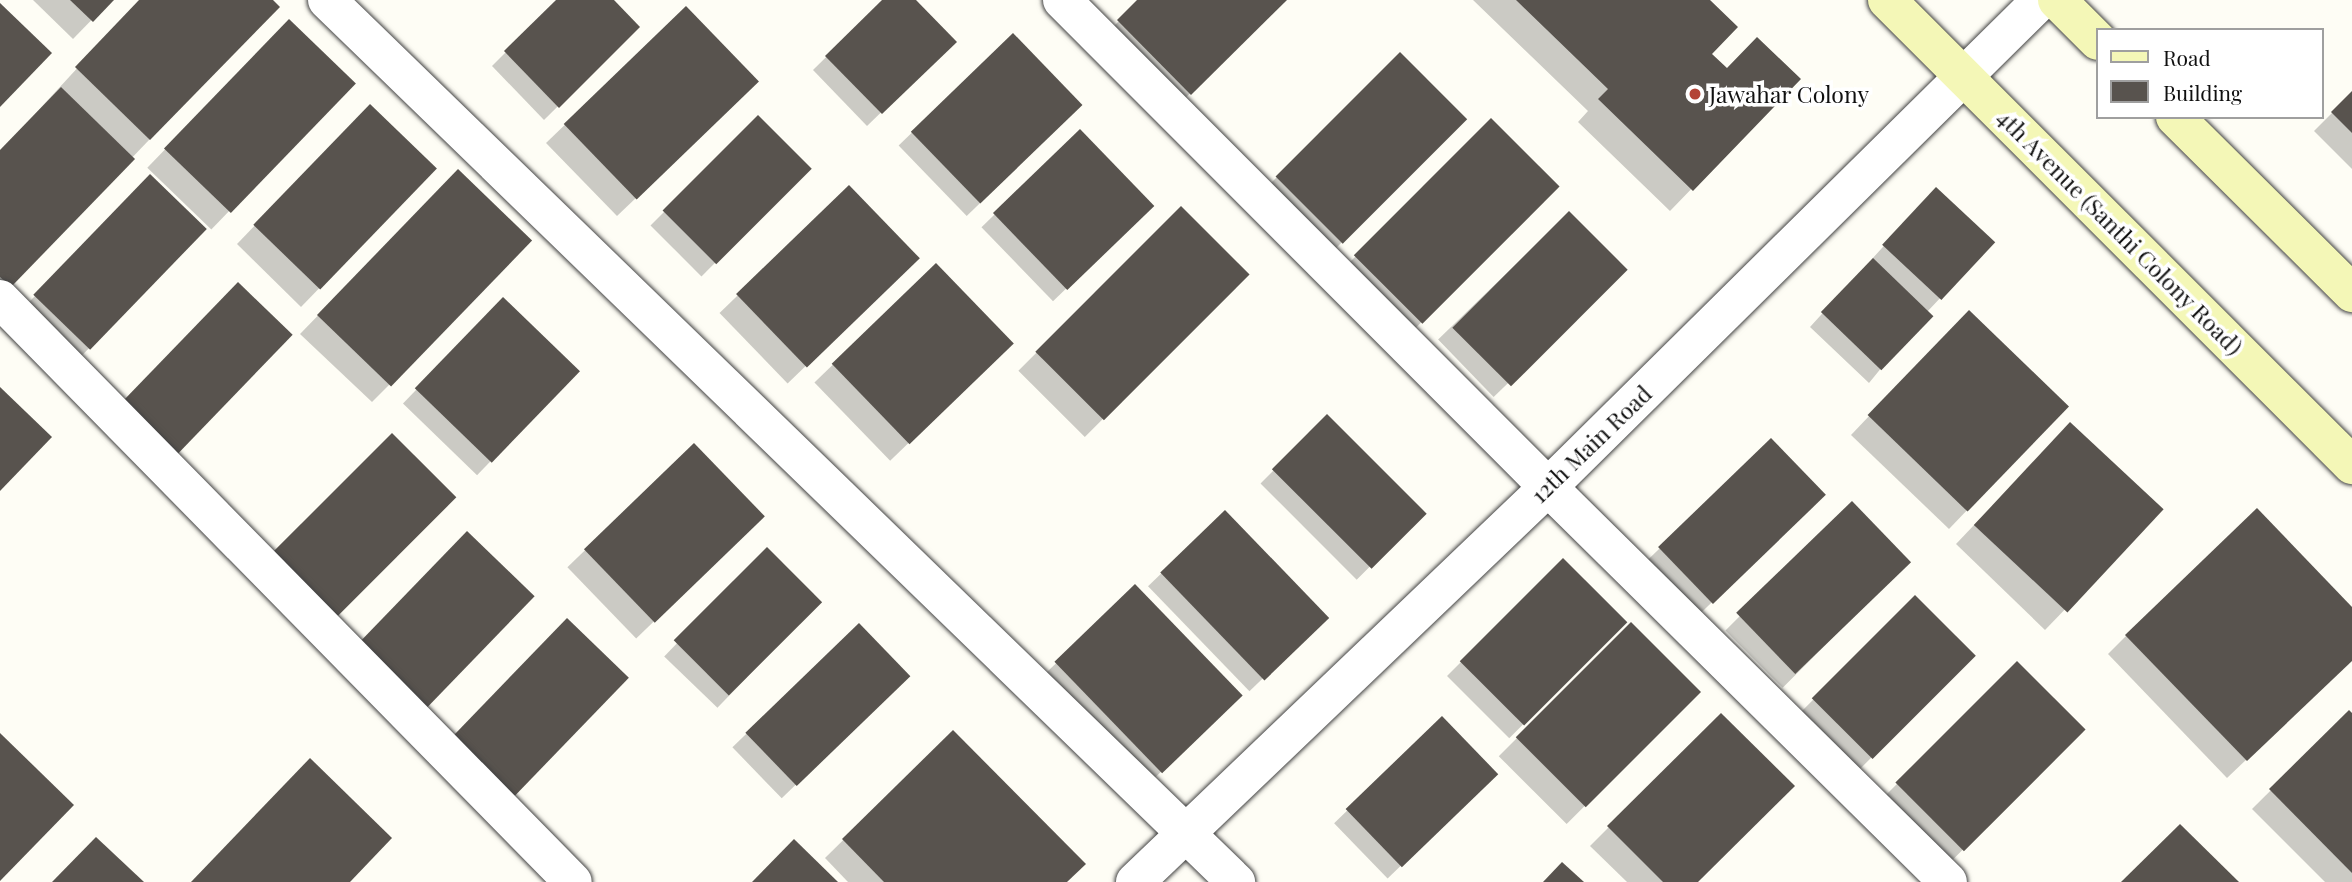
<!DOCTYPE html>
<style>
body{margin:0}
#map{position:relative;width:2352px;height:882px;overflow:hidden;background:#fefdf5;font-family:"Playfair Display",serif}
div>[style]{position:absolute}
.shadow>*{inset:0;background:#0003;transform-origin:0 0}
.building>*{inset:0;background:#58534e;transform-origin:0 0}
.roads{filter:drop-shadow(0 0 2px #434343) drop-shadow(0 0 2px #434343)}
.street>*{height:38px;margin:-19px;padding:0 19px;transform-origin:19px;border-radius:19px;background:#fff}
.secondary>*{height:38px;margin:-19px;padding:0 19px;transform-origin:19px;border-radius:19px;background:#f4f7b7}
.dots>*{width:19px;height:19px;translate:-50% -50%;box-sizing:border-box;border:4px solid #fff;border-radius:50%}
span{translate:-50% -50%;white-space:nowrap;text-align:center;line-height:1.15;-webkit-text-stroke:7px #fff;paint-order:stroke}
.poi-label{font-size:23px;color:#101010}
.left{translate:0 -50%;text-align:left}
.street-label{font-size:23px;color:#101010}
.legend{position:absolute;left:2096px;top:28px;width:228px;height:91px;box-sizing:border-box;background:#fff;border:2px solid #9f9f9f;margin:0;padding:9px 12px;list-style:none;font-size:21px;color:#101010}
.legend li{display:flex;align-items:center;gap:14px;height:35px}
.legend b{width:35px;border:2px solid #9f9f9f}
</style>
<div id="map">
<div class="shadow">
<div style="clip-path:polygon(33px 0,111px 0,73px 39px)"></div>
<div style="clip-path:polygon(140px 0,271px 0,277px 7px,0 295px,0 152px)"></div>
<div style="clip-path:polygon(558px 0,612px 0,638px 27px,544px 120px,492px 66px)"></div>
<div style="clip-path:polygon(884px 0,913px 0,954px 42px,867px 126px,813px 70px)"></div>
<div style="clip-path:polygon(1140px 0,1285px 0,1171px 112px,1101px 39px)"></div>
<div style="clip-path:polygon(1473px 0,1708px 0,1709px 54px,1726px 70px,1798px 79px,1670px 211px,1578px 122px,1588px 111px)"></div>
<div style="clip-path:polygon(686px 8px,739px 100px,617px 216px,546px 143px)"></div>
<div style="left:289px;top:21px;width:89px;height:204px;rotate:44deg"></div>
<div style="left:1013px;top:35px;width:98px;height:159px;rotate:46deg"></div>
<div style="left:1400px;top:54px;width:92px;height:200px;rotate:45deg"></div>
<div style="clip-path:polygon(2352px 93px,2352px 169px,2314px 131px)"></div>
<div style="left:758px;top:118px;width:72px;height:152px;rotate:45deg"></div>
<div style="left:1491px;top:121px;width:93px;height:217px;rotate:45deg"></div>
<div style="clip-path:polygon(352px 124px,435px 169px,301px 307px,237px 244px)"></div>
<div style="left:1080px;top:132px;width:103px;height:137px;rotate:46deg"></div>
<div style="left:150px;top:177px;width:75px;height:184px;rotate:44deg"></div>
<div style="left:849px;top:188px;width:98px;height:180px;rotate:46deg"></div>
<div style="clip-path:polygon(440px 190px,390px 384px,372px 402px,300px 334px)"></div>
<div style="clip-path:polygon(1923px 203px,1993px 242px,1927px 312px,1869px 383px,1810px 327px)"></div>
<div style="left:1181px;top:208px;width:94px;height:230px;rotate:45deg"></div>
<div style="left:1569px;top:213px;width:80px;height:182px;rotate:46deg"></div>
<div style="left:936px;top:265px;width:109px;height:169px;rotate:46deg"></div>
<div style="left:503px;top:300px;width:103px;height:144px;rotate:44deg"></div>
<div style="clip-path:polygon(1951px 330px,2067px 406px,1949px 529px,1851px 435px)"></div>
<div style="left:1327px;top:417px;width:136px;height:94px;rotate:45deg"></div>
<div style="left:1771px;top:441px;width:75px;height:174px;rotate:46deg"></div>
<div style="clip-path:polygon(2052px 443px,2161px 510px,2045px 630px,1956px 544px)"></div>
<div style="left:694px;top:445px;width:99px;height:176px;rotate:46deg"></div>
<div style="left:1852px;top:504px;width:81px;height:179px;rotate:45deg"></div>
<div style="left:1225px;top:512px;width:146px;height:107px;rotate:46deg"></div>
<div style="left:767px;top:550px;width:74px;height:148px;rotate:44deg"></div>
<div style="left:1563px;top:560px;width:88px;height:164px;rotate:45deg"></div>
<div style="left:1135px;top:587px;width:151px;height:136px;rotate:46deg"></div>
<div style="left:1915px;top:598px;width:82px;height:162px;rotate:45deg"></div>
<div style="clip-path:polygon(2352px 610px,2352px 659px,2227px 778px,2108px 654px,2126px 636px)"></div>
<div style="left:1631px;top:624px;width:96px;height:187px;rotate:45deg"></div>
<div style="left:859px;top:625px;width:71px;height:176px;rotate:46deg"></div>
<div style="left:2017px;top:664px;width:93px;height:196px;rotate:45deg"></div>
<div style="clip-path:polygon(2349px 713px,2352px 716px,2352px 882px,2325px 882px,2252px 809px)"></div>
<div style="clip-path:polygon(1721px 715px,1696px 882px,1627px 882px,1590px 846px)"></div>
<div style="left:1442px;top:719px;width:77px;height:150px;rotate:46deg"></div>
<div style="clip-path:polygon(953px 732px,1065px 882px,848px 882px,825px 858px)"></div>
</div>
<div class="building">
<div style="clip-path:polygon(70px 0,114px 0,93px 22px)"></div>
<div style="clip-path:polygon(139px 0,273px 0,280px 7px,150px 140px,75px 67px)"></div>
<div style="clip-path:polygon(556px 0,614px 0,640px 27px,559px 108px,504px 51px)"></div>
<div style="clip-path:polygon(882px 0,916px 0,957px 42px,882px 114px,825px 56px)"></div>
<div style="clip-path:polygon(1137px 0,1287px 0,1191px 95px,1117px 20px)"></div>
<div style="clip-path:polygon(1516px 0,1710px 0,1738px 27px,1712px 54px,1727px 68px,1757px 37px,1801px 79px,1693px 191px,1598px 99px,1608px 89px)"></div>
<div style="clip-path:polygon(0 3px,52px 53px,0 107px)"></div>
<div style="left:686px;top:6px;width:105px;height:170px;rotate:46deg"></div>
<div style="left:289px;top:19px;width:93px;height:180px;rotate:44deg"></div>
<div style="left:1013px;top:33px;width:100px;height:142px;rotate:46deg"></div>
<div style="left:1400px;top:52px;width:95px;height:176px;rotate:45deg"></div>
<div style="clip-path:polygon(61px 87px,135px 159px,11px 287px,0 277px,0 150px)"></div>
<div style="clip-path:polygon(2352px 91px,2352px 133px,2331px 112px)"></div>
<div style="left:370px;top:104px;width:93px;height:168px;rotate:44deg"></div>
<div style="left:758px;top:115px;width:76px;height:135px;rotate:45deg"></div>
<div style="left:1491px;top:118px;width:97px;height:194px;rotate:45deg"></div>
<div style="left:1080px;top:129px;width:107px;height:121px;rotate:46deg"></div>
<div style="left:458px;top:169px;width:103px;height:203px;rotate:44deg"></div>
<div style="left:150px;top:174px;width:79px;height:168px;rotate:44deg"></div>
<div style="left:849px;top:185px;width:102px;height:157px;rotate:46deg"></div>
<div style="left:1936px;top:187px;width:81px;height:79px;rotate:43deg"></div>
<div style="left:1181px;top:206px;width:97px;height:206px;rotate:45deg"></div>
<div style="left:1569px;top:211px;width:83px;height:165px;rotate:45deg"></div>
<div style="left:1873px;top:258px;width:84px;height:75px;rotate:44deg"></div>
<div style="left:936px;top:263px;width:112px;height:145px;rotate:46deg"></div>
<div style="left:238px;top:282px;width:76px;height:176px;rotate:44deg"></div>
<div style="left:503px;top:297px;width:107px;height:127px;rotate:44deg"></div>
<div style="left:1969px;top:310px;width:139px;height:146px;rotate:44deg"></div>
<div style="clip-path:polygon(0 387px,52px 437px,0 491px)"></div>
<div style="left:1327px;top:414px;width:141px;height:78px;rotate:45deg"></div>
<div style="left:2070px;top:422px;width:128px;height:141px;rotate:43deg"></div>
<div style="left:392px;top:433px;width:91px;height:173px;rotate:45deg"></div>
<div style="left:1771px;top:438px;width:79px;height:157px;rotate:46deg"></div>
<div style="left:694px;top:443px;width:102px;height:153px;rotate:46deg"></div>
<div style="left:1852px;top:501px;width:85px;height:161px;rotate:46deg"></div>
<div style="clip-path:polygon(2257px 508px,2352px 607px,2352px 661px,2247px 761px,2125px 635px)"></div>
<div style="left:1225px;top:510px;width:150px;height:90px;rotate:46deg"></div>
<div style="left:467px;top:531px;width:94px;height:161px;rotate:44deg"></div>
<div style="left:767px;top:547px;width:78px;height:132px;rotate:45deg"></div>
<div style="left:1563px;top:558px;width:91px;height:146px;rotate:45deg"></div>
<div style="left:1135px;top:584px;width:155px;height:112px;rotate:46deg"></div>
<div style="left:1915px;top:595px;width:86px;height:146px;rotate:45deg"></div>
<div style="left:567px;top:618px;width:86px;height:172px;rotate:44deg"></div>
<div style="left:1631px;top:622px;width:99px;height:163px;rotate:45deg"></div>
<div style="left:859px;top:623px;width:74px;height:158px;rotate:46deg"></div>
<div style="left:2017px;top:661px;width:97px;height:172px;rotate:45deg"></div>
<div style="clip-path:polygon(2349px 710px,2352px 713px,2352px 873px,2269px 789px)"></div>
<div style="clip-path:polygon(1721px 713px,1795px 786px,1698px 882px,1663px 882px,1607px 826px)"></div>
<div style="left:1442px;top:716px;width:81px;height:134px;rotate:46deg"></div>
<div style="clip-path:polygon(953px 730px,1086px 864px,1067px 882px,884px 882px,842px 839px)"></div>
<div style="clip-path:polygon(0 733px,74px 805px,0 881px)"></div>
<div style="clip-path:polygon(310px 758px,392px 838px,350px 882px,191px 882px)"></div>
<div style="clip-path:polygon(2180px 824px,2239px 882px,2121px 882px)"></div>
<div style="clip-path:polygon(96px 837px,144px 882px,52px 882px)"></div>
<div style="clip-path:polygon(794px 839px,838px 882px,752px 882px)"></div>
<div style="clip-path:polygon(1562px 862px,1584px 882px,1543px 882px)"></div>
</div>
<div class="roads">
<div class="street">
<div style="left:327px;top:0;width:1267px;rotate:44.14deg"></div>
<div style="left:1062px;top:0;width:688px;rotate:45.06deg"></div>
<div style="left:1548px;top:487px;width:562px;rotate:44.64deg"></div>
<div style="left:0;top:299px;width:817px;rotate:45.5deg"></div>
<div style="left:1135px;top:882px;width:571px;rotate:-43.72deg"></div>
<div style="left:1548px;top:487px;width:693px;rotate:-44.65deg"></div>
</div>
<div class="secondary">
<div style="left:1887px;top:0;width:658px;rotate:45deg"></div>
<div style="left:2057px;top:0;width:58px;rotate:45deg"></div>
<div style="left:2175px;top:117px;width:250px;rotate:44.8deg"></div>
</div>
</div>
<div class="dots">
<div style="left:1695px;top:94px;background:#b34336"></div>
</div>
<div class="poi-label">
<span class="left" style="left:1709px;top:94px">Jawahar Colony</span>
</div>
<div class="street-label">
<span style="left:2120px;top:232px;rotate:45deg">4th Avenue (Santhi Colony Road)</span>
<span style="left:1591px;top:444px;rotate:-44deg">12th Main Road</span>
</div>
<ul class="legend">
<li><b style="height:9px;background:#f4f7b7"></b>Road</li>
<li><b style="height:19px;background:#58534e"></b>Building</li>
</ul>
</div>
